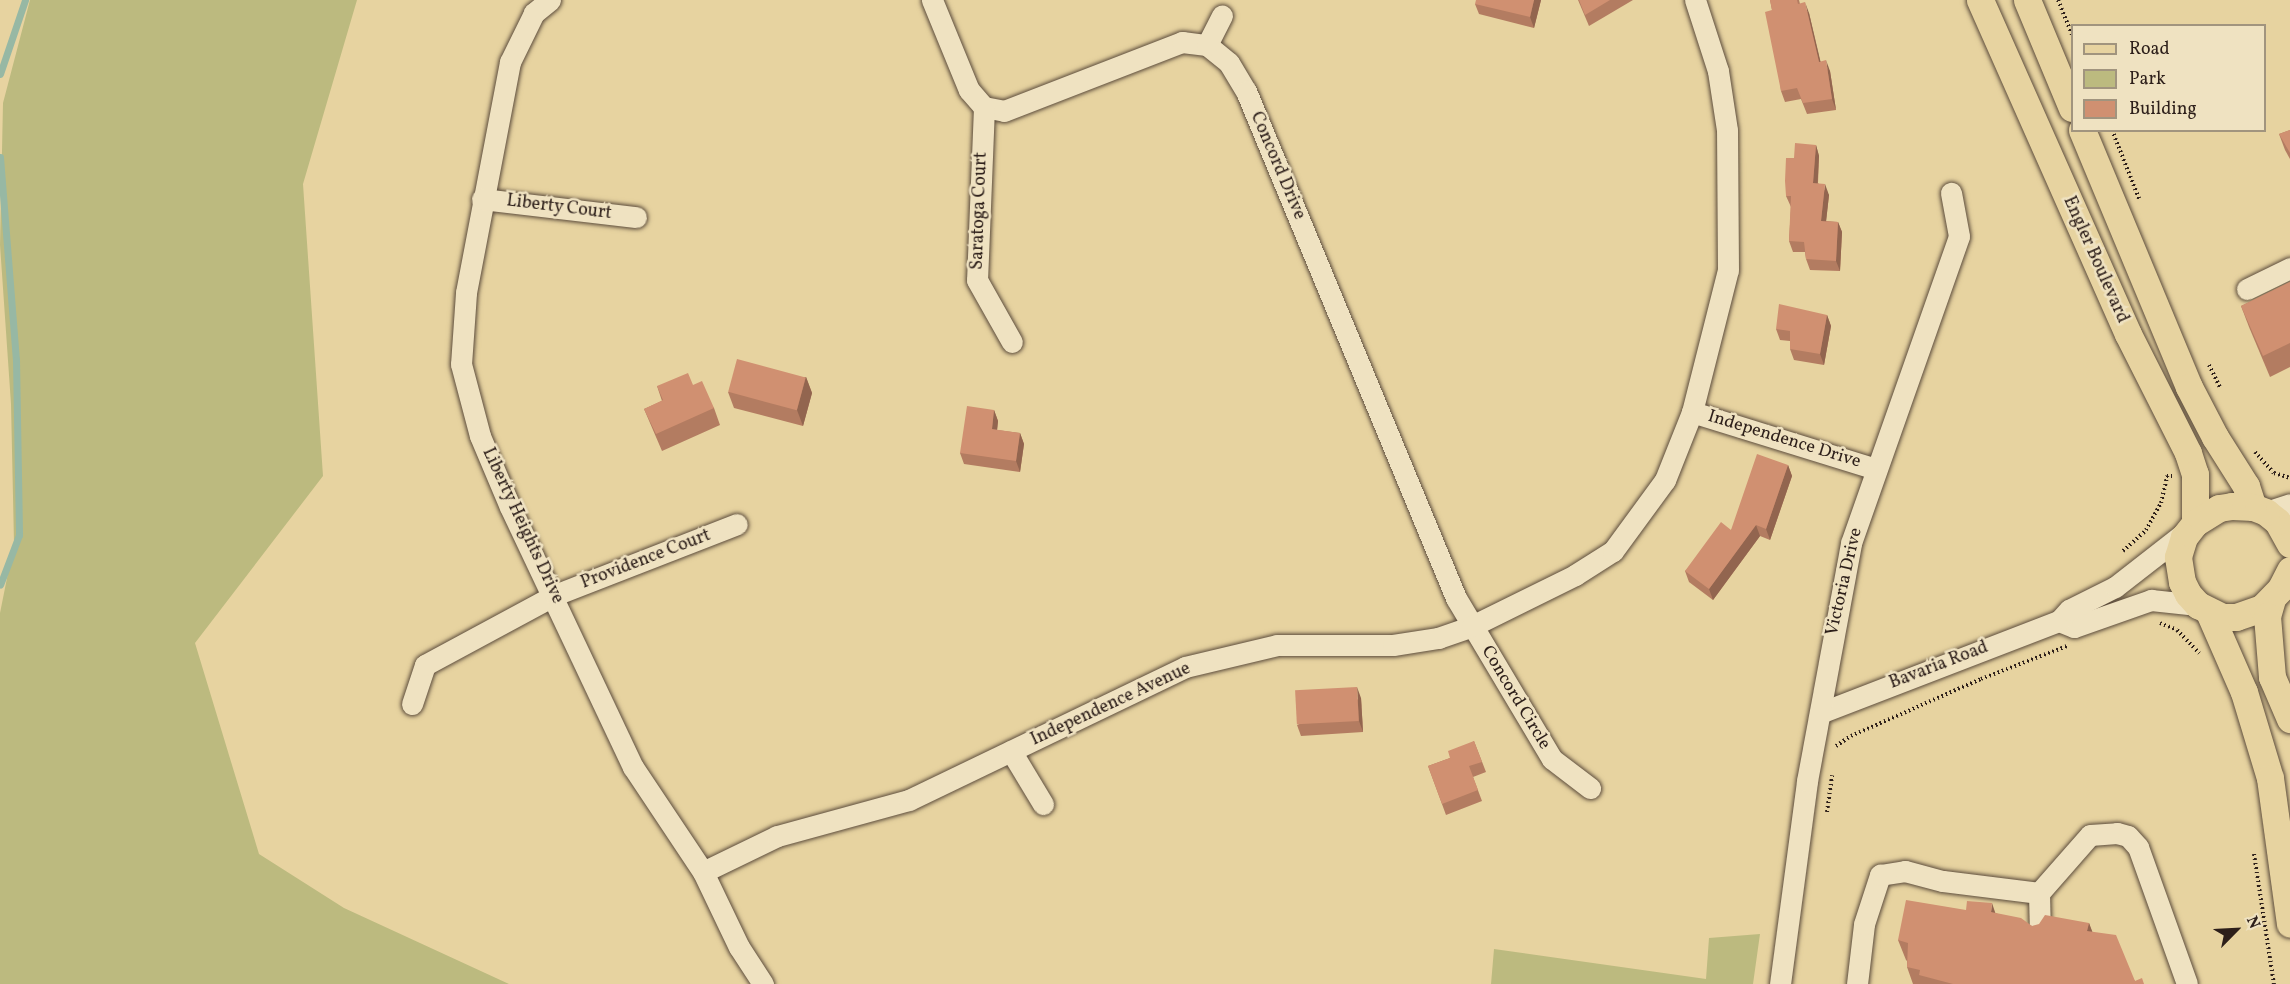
<!DOCTYPE html>
<style>
body{margin:0}
#map{position:relative;width:2290px;height:984px;overflow:hidden;background:#e7d3a0;font-family:Vollkorn,serif}
div>[style]{position:absolute}
.green>*{inset:0;background:#bcba7f}
.stream>*{height:7px;margin:-3.5px;padding:0 3.5px;transform-origin:3.5px;border-radius:3.5px;background:#97b8a4}
.path>*{height:4px;margin-top:-2px;transform-origin:0;background:repeating-linear-gradient(90deg,#2d1f1a 0 1.5px,transparent 0 4.5px)}
.roads{filter:drop-shadow(0 0 2px #5c4c3c) drop-shadow(0 0 2px #5c4c3c)}
.minor>*{height:21px;margin:-10.5px;padding:0 10.5px;transform-origin:10.5px;border-radius:10.5px;background:#efe2c1}
.major>*{height:27px;margin:-13.5px;padding:0 13.5px;transform-origin:13.5px;border-radius:13.5px;background:#e7d3a0}
.wall>*{inset:0;background:#b37c61}
.shaded-wall>*{inset:0;background:#92654f}
.building>*{inset:0;background:#d09071;transform-origin:0 0}
span{translate:-50% -50%;white-space:nowrap;text-align:center;line-height:1.15;-webkit-text-stroke:5px #efe2c1;paint-order:stroke}
.street-label{font-size:18px;color:#2d1f1a}
.legend{position:absolute;left:2071px;top:24px;width:195px;height:108px;box-sizing:border-box;background:#efe2c1;border:2px solid #a1947e;margin:0;padding:8px 10px;list-style:none;font-size:18px;color:#2d1f1a}
.legend li{display:flex;align-items:center;gap:12px;height:30px}
.legend b{width:30px;border:2px solid #a1947e}
.north{position:absolute;left:2206px;top:900px;width:60px;height:60px;-webkit-text-stroke:4px #efe2c1;paint-order:stroke;rotate:66deg;font-size:16px;font-weight:700;line-height:24px;text-align:center;color:#2d1f1a}
.north::after{content:'';display:block;margin:auto;width:21px;height:27px;background:#2d1f1a;clip-path:polygon(50% 0,100% 100%,50% 72%,0 100%)}
</style>
<div id="map">
<div class="green">
<div style="clip-path:polygon(30px 0,357px 0,303px 184px,323px 476px,195px 643px,259px 854px,344px 908px,509px 984px,0 984px,0 613px,14px 543px,11px 404px,0 245px,3px 103px)"></div>
<div style="clip-path:polygon(1760px 934px,1753px 984px,1491px 984px,1494px 949px,1706px 979px,1709px 938px)"></div>
</div>
<div class="stream">
<div style="left:0;top:74px;width:78px;rotate:-71.3deg"></div>
<div style="left:0;top:157px;width:204px;rotate:85.5deg"></div>
<div style="left:16px;top:360px;width:175px;rotate:89deg"></div>
<div style="left:19px;top:535px;width:53px;rotate:110.8deg"></div>
</div>
<div class="path">
<div style="left:2058px;top:0;width:38px;rotate:68deg"></div>
<div style="left:2112px;top:130px;width:76px;rotate:68.5deg"></div>
<div style="left:2209px;top:365px;width:25px;rotate:64deg"></div>
<div style="left:2255px;top:452px;width:28px;rotate:48deg"></div>
<div style="left:2274px;top:473px;width:17px;rotate:17deg"></div>
<div style="left:2123px;top:551px;width:31px;rotate:-42deg"></div>
<div style="left:2146px;top:530px;width:31px;rotate:-61deg"></div>
<div style="left:2161px;top:503px;width:28px;rotate:-77deg"></div>
<div style="left:2167px;top:476px;width:5px"></div>
<div style="left:2160px;top:623px;width:18px;rotate:22deg"></div>
<div style="left:2177px;top:630px;width:32px;rotate:46deg"></div>
<div style="left:1836px;top:746px;width:18px;rotate:-34deg"></div>
<div style="left:1851px;top:736px;width:142px;rotate:-23.7deg"></div>
<div style="left:1981px;top:679px;width:92px;rotate:-21deg"></div>
<div style="left:1827px;top:812px;width:37px;rotate:-82deg"></div>
<div style="left:2254px;top:854px;width:132px;rotate:81.3deg"></div>
</div>
<div class="roads">
<div class="minor">
<div style="left:550px;top:0;width:21px;rotate:141deg"></div>
<div style="left:534px;top:13px;width:55px;rotate:116.1deg"></div>
<div style="left:510px;top:62px;width:235px;rotate:100.8deg"></div>
<div style="left:466px;top:293px;width:71px;rotate:94deg"></div>
<div style="left:461px;top:364px;width:74px;rotate:75.2deg"></div>
<div style="left:480px;top:436px;width:77px;rotate:67.1deg"></div>
<div style="left:510px;top:507px;width:288px;rotate:64.7deg"></div>
<div style="left:633px;top:767px;width:126px;rotate:56.3deg"></div>
<div style="left:703px;top:872px;width:83px;rotate:64.4deg"></div>
<div style="left:739px;top:947px;width:44px;rotate:57deg"></div>
<div style="left:932px;top:0;width:97px;rotate:67.7deg"></div>
<div style="left:969px;top:90px;width:23px;rotate:49deg"></div>
<div style="left:984px;top:107px;width:20px;rotate:11deg"></div>
<div style="left:1004px;top:111px;width:191px;rotate:-21.2deg"></div>
<div style="left:1182px;top:42px;width:25px;rotate:7deg"></div>
<div style="left:1207px;top:45px;width:28px;rotate:39deg"></div>
<div style="left:1229px;top:63px;width:33px;rotate:59deg"></div>
<div style="left:1246px;top:91px;width:549px;rotate:67.5deg"></div>
<div style="left:1456px;top:598px;width:187px;rotate:59.2deg"></div>
<div style="left:1552px;top:759px;width:48px;rotate:37.3deg"></div>
<div style="left:1207px;top:45px;width:33px;rotate:-63deg"></div>
<div style="left:984px;top:107px;width:173px;rotate:92.3deg"></div>
<div style="left:977px;top:280px;width:71px;rotate:60.6deg"></div>
<div style="left:482px;top:199px;width:155px;rotate:6.7deg"></div>
<div style="left:2247px;top:289px;width:48px;rotate:-26deg"></div>
<div style="left:1692px;top:412px;width:193px;rotate:17.2deg"></div>
<div style="left:2266px;top:512px;width:25px;rotate:-18deg"></div>
<div style="left:2059px;top:621px;width:16px;rotate:22deg"></div>
<div style="left:2074px;top:627px;width:82px;rotate:-19.3deg"></div>
<div style="left:2151px;top:600px;width:47px;rotate:6.1deg"></div>
<div style="left:412px;top:704px;width:41px;rotate:-71.6deg"></div>
<div style="left:425px;top:665px;width:148px;rotate:-28.3deg"></div>
<div style="left:555px;top:595px;width:195px;rotate:-21.3deg"></div>
<div style="left:1820px;top:713px;width:256px;rotate:-21.1deg"></div>
<div style="left:2059px;top:621px;width:15px;rotate:-48deg"></div>
<div style="left:2069px;top:610px;width:51px;rotate:-26.6deg"></div>
<div style="left:2115px;top:587px;width:91px;rotate:-37.9deg"></div>
<div style="left:1011px;top:751px;width:62px;rotate:58.9deg"></div>
<div style="left:703px;top:872px;width:82px;rotate:-25.9deg"></div>
<div style="left:777px;top:836px;width:137px;rotate:-15.3deg"></div>
<div style="left:909px;top:800px;width:306px;rotate:-25.7deg"></div>
<div style="left:1185px;top:667px;width:95px;rotate:-13.4deg"></div>
<div style="left:1277px;top:645px;width:116px"></div>
<div style="left:1393px;top:645px;width:46px;rotate:-8.8deg"></div>
<div style="left:1438px;top:638px;width:36px;rotate:-19deg"></div>
<div style="left:1472px;top:626px;width:115px;rotate:-26.3deg"></div>
<div style="left:1575px;top:575px;width:45px;rotate:-32.3deg"></div>
<div style="left:1613px;top:551px;width:88px;rotate:-53.8deg"></div>
<div style="left:1665px;top:480px;width:73px;rotate:-68.3deg"></div>
<div style="left:1692px;top:412px;width:146px;rotate:-75.8deg"></div>
<div style="left:1728px;top:270px;width:140px;rotate:-90.4deg"></div>
<div style="left:1727px;top:130px;width:60px;rotate:-98.7deg"></div>
<div style="left:1718px;top:71px;width:75px;rotate:-107.9deg"></div>
<div style="left:2039px;top:893px;width:41px;rotate:88.6deg"></div>
<div style="left:1780px;top:984px;width:205px;rotate:-82.4deg"></div>
<div style="left:1807px;top:781px;width:242px;rotate:-79.5deg"></div>
<div style="left:1851px;top:543px;width:325px;rotate:-70.6deg"></div>
<div style="left:1959px;top:236px;width:44px;rotate:-100.5deg"></div>
<div style="left:1857px;top:984px;width:60px;rotate:-83.3deg"></div>
<div style="left:1864px;top:924px;width:52px;rotate:-71.9deg"></div>
<div style="left:1880px;top:875px;width:25px;rotate:-9deg"></div>
<div style="left:1905px;top:871px;width:39px;rotate:15deg"></div>
<div style="left:1943px;top:881px;width:97px;rotate:7.1deg"></div>
<div style="left:2039px;top:893px;width:77px;rotate:-48.7deg"></div>
<div style="left:2090px;top:835px;width:27px;rotate:-4deg"></div>
<div style="left:2117px;top:833px;width:11px;rotate:15deg"></div>
<div style="left:2128px;top:836px;width:15px;rotate:48deg"></div>
<div style="left:2138px;top:847px;width:145px;rotate:70.3deg"></div>
</div>
<div class="major">
<div style="left:1980px;top:0;width:365px;rotate:66.1deg"></div>
<div style="left:2128px;top:334px;width:133px;rotate:63.2deg"></div>
<div style="left:2188px;top:453px;width:22px;rotate:72deg"></div>
<div style="left:2195px;top:474px;width:49px;rotate:90deg"></div>
<div style="left:2027px;top:0;width:117px;rotate:67.4deg"></div>
<div style="left:2082px;top:130px;width:278px;rotate:67.4deg"></div>
<div style="left:2189px;top:387px;width:56px;rotate:62.5deg"></div>
<div style="left:2215px;top:437px;width:58px;rotate:57.7deg"></div>
<div style="left:2246px;top:486px;width:22px;rotate:72deg"></div>
<div style="left:2290px;top:544px;width:26px;rotate:-119deg"></div>
<div style="left:2277px;top:521px;width:14px;rotate:-141deg"></div>
<div style="left:2266px;top:512px;width:14px;rotate:-159deg"></div>
<div style="left:2253px;top:507px;width:21px;rotate:-177deg"></div>
<div style="left:2232px;top:506px;width:13px;rotate:171deg"></div>
<div style="left:2219px;top:508px;width:28px;rotate:148deg"></div>
<div style="left:2195px;top:523px;width:18px;rotate:128deg"></div>
<div style="left:2184px;top:537px;width:21px;rotate:107deg"></div>
<div style="left:2178px;top:557px;width:25px;rotate:81deg"></div>
<div style="left:2182px;top:582px;width:13px;rotate:63deg"></div>
<div style="left:2188px;top:594px;width:15px;rotate:48deg"></div>
<div style="left:2198px;top:605px;width:28px;rotate:26deg"></div>
<div style="left:2223px;top:617px;width:13px"></div>
<div style="left:2236px;top:617px;width:28px;rotate:-19deg"></div>
<div style="left:2262px;top:608px;width:28px;rotate:-46deg"></div>
<div style="left:2281px;top:588px;width:20px;rotate:-63deg"></div>
<div style="left:2272px;top:599px;width:18px;rotate:106deg"></div>
<div style="left:2267px;top:616px;width:61px;rotate:85.3deg"></div>
<div style="left:2272px;top:677px;width:46px;rotate:66.8deg"></div>
<div style="left:2209px;top:612px;width:87px;rotate:66.4deg"></div>
<div style="left:2244px;top:692px;width:90px;rotate:73.2deg"></div>
<div style="left:2270px;top:778px;width:147px;rotate:82.2deg"></div>
</div>
</div>
<div class="wall">
<div style="clip-path:polygon(1541px 0,1534px 28px,1479px 14px,1475px 4px)"></div>
<div style="clip-path:polygon(1578px 0,1633px 0,1589px 26px)"></div>
<div style="clip-path:polygon(1770px 0,1799px 0,1800px 4px,1809px 13px,1820px 61px,1830px 71px,1836px 110px,1807px 114px,1801px 99px,1785px 102px,1781px 91px,1772px 10px)"></div>
<div style="clip-path:polygon(2290px 130px,2290px 159px,2285px 150px,2279px 134px)"></div>
<div style="clip-path:polygon(1816px 145px,1819px 156px,1818px 183px,1829px 195px,1826px 221px,1838px 222px,1842px 232px,1840px 271px,1810px 270px,1806px 259px,1805px 252px,1793px 252px,1789px 241px,1791px 207px,1786px 196px,1794px 158px)"></div>
<div style="clip-path:polygon(2290px 282px,2290px 367px,2270px 377px,2249px 327px,2241px 306px)"></div>
<div style="clip-path:polygon(1827px 315px,1831px 326px,1824px 365px,1794px 360px,1790px 349px,1790px 341px,1780px 340px,1776px 329px)"></div>
<div style="clip-path:polygon(806px 377px,812px 393px,803px 426px,734px 408px,728px 392px)"></div>
<div style="clip-path:polygon(693px 385px,714px 408px,720px 425px,662px 451px,644px 409px,662px 401px,657px 386px)"></div>
<div style="clip-path:polygon(994px 410px,998px 421px,997px 430px,1020px 433px,1024px 444px,1020px 472px,964px 464px,960px 453px)"></div>
<div style="clip-path:polygon(1788px 465px,1792px 476px,1770px 540px,1760px 536px,1713px 600px,1689px 582px,1685px 571px,1731px 530px)"></div>
<div style="clip-path:polygon(1361px 698px,1363px 732px,1301px 736px,1297px 725px)"></div>
<div style="clip-path:polygon(1474px 741px,1486px 772px,1473px 777px,1482px 801px,1446px 815px,1428px 766px,1450px 758px)"></div>
<div style="clip-path:polygon(1995px 913px,2032px 926px,2089px 923px,2092px 932px,2135px 981px,2144px 984px,1913px 984px,1907px 967px,1907px 961px,1906px 960px,1898px 940px)"></div>
</div>
<div class="shaded-wall">
<div style="clip-path:polygon(1534px 0,1541px 0,1534px 28px,1530px 17px)"></div>
<div style="clip-path:polygon(1805px 2px,1809px 13px,1823px 72px,1819px 62px)"></div>
<div style="clip-path:polygon(1826px 60px,1830px 71px,1836px 110px,1832px 99px)"></div>
<div style="clip-path:polygon(1816px 145px,1819px 156px,1817px 194px,1813px 183px)"></div>
<div style="clip-path:polygon(1825px 184px,1829px 195px,1825px 231px,1821px 221px)"></div>
<div style="clip-path:polygon(1838px 222px,1842px 232px,1840px 271px,1836px 261px)"></div>
<div style="clip-path:polygon(1827px 315px,1831px 326px,1824px 365px,1820px 354px)"></div>
<div style="clip-path:polygon(806px 377px,812px 393px,803px 426px,797px 410px)"></div>
<div style="clip-path:polygon(994px 410px,998px 421px,996px 440px,992px 429px)"></div>
<div style="clip-path:polygon(1020px 433px,1024px 444px,1020px 472px,1016px 461px)"></div>
<div style="clip-path:polygon(1788px 465px,1792px 476px,1770px 540px,1766px 529px)"></div>
<div style="clip-path:polygon(1756px 525px,1760px 536px,1713px 600px,1709px 589px)"></div>
<div style="clip-path:polygon(1357px 687px,1361px 698px,1363px 732px,1359px 721px)"></div>
<div style="clip-path:polygon(1992px 903px,1999px 924px,1991px 912px)"></div>
<div style="clip-path:polygon(2089px 923px,2097px 944px,2087px 931px)"></div>
</div>
<div class="building">
<div style="clip-path:polygon(1476px 0,1534px 0,1530px 17px,1475px 4px)"></div>
<div style="clip-path:polygon(1579px 0,1610px 0,1585px 15px)"></div>
<div style="clip-path:polygon(1770px 0,1797px 0,1798px 4px,1805px 2px,1819px 62px,1826px 60px,1832px 99px,1803px 103px,1797px 88px,1781px 91px,1765px 12px,1772px 10px)"></div>
<div style="clip-path:polygon(2290px 130px,2290px 153px,2279px 134px)"></div>
<div style="clip-path:polygon(1795px 143px,1816px 145px,1813px 183px,1825px 184px,1821px 221px,1838px 222px,1836px 261px,1806px 259px,1804px 242px,1789px 241px,1791px 196px,1786px 196px,1785px 181px,1786px 158px,1794px 158px)"></div>
<div style="clip-path:polygon(2290px 282px,2290px 343px,2263px 356px,2241px 306px)"></div>
<div style="clip-path:polygon(1779px 304px,1827px 315px,1820px 354px,1790px 349px,1790px 331px,1776px 329px)"></div>
<div style="left:737px;top:359px;width:71px;height:34px;rotate:15deg"></div>
<div style="clip-path:polygon(688px 373px,693px 385px,702px 381px,714px 408px,656px 434px,644px 409px,663px 400px,657px 386px)"></div>
<div style="clip-path:polygon(967px 406px,994px 410px,992px 429px,1020px 433px,1016px 461px,960px 453px)"></div>
<div style="clip-path:polygon(1757px 454px,1788px 465px,1766px 529px,1756px 525px,1709px 589px,1685px 571px,1721px 522px,1731px 530px)"></div>
<div style="left:1357px;top:687px;width:34px;height:62px;rotate:87deg"></div>
<div style="clip-path:polygon(1474px 741px,1482px 762px,1469px 766px,1478px 790px,1442px 804px,1428px 766px,1450px 758px,1448px 751px)"></div>
<div style="clip-path:polygon(1906px 900px,1966px 910px,1967px 901px,1992px 903px,1991px 912px,2021px 918px,2032px 926px,2039px 924px,2045px 915px,2089px 923px,2087px 931px,2116px 935px,2135px 981px,2142px 978px,2144px 984px,1953px 984px,1919px 975px,1920px 970px,1907px 967px,1908px 943px,1898px 940px)"></div>
</div>
<div class="street-label">
<span style="left:1277px;top:166px;rotate:67deg">Concord Drive</span>
<span style="left:559px;top:208px;rotate:7deg">Liberty Court</span>
<span style="left:980px;top:211px;rotate:-88deg">Saratoga Court</span>
<span style="left:2095px;top:260px;rotate:66deg">Engler Boulevard</span>
<span style="left:1784px;top:440px;rotate:17deg">Independence Drive</span>
<span style="left:522px;top:526px;rotate:65deg">Liberty Heights Drive</span>
<span style="left:646px;top:560px;rotate:-21deg">Providence Court</span>
<span style="left:1845px;top:582px;rotate:-77deg">Victoria Drive</span>
<span style="left:1939px;top:666px;rotate:-21deg">Bavaria Road</span>
<span style="left:1515px;top:698px;rotate:59deg">Concord Circle</span>
<span style="left:1111px;top:705px;rotate:-25deg">Independence Avenue</span>
</div>
<ul class="legend">
<li><b style="height:8px;background:#e7d3a0"></b>Road</li>
<li><b style="height:16px;background:#bcba7f"></b>Park</li>
<li><b style="height:16px;background:#d09071"></b>Building</li>
</ul>
<div class="north">N</div>
</div>
